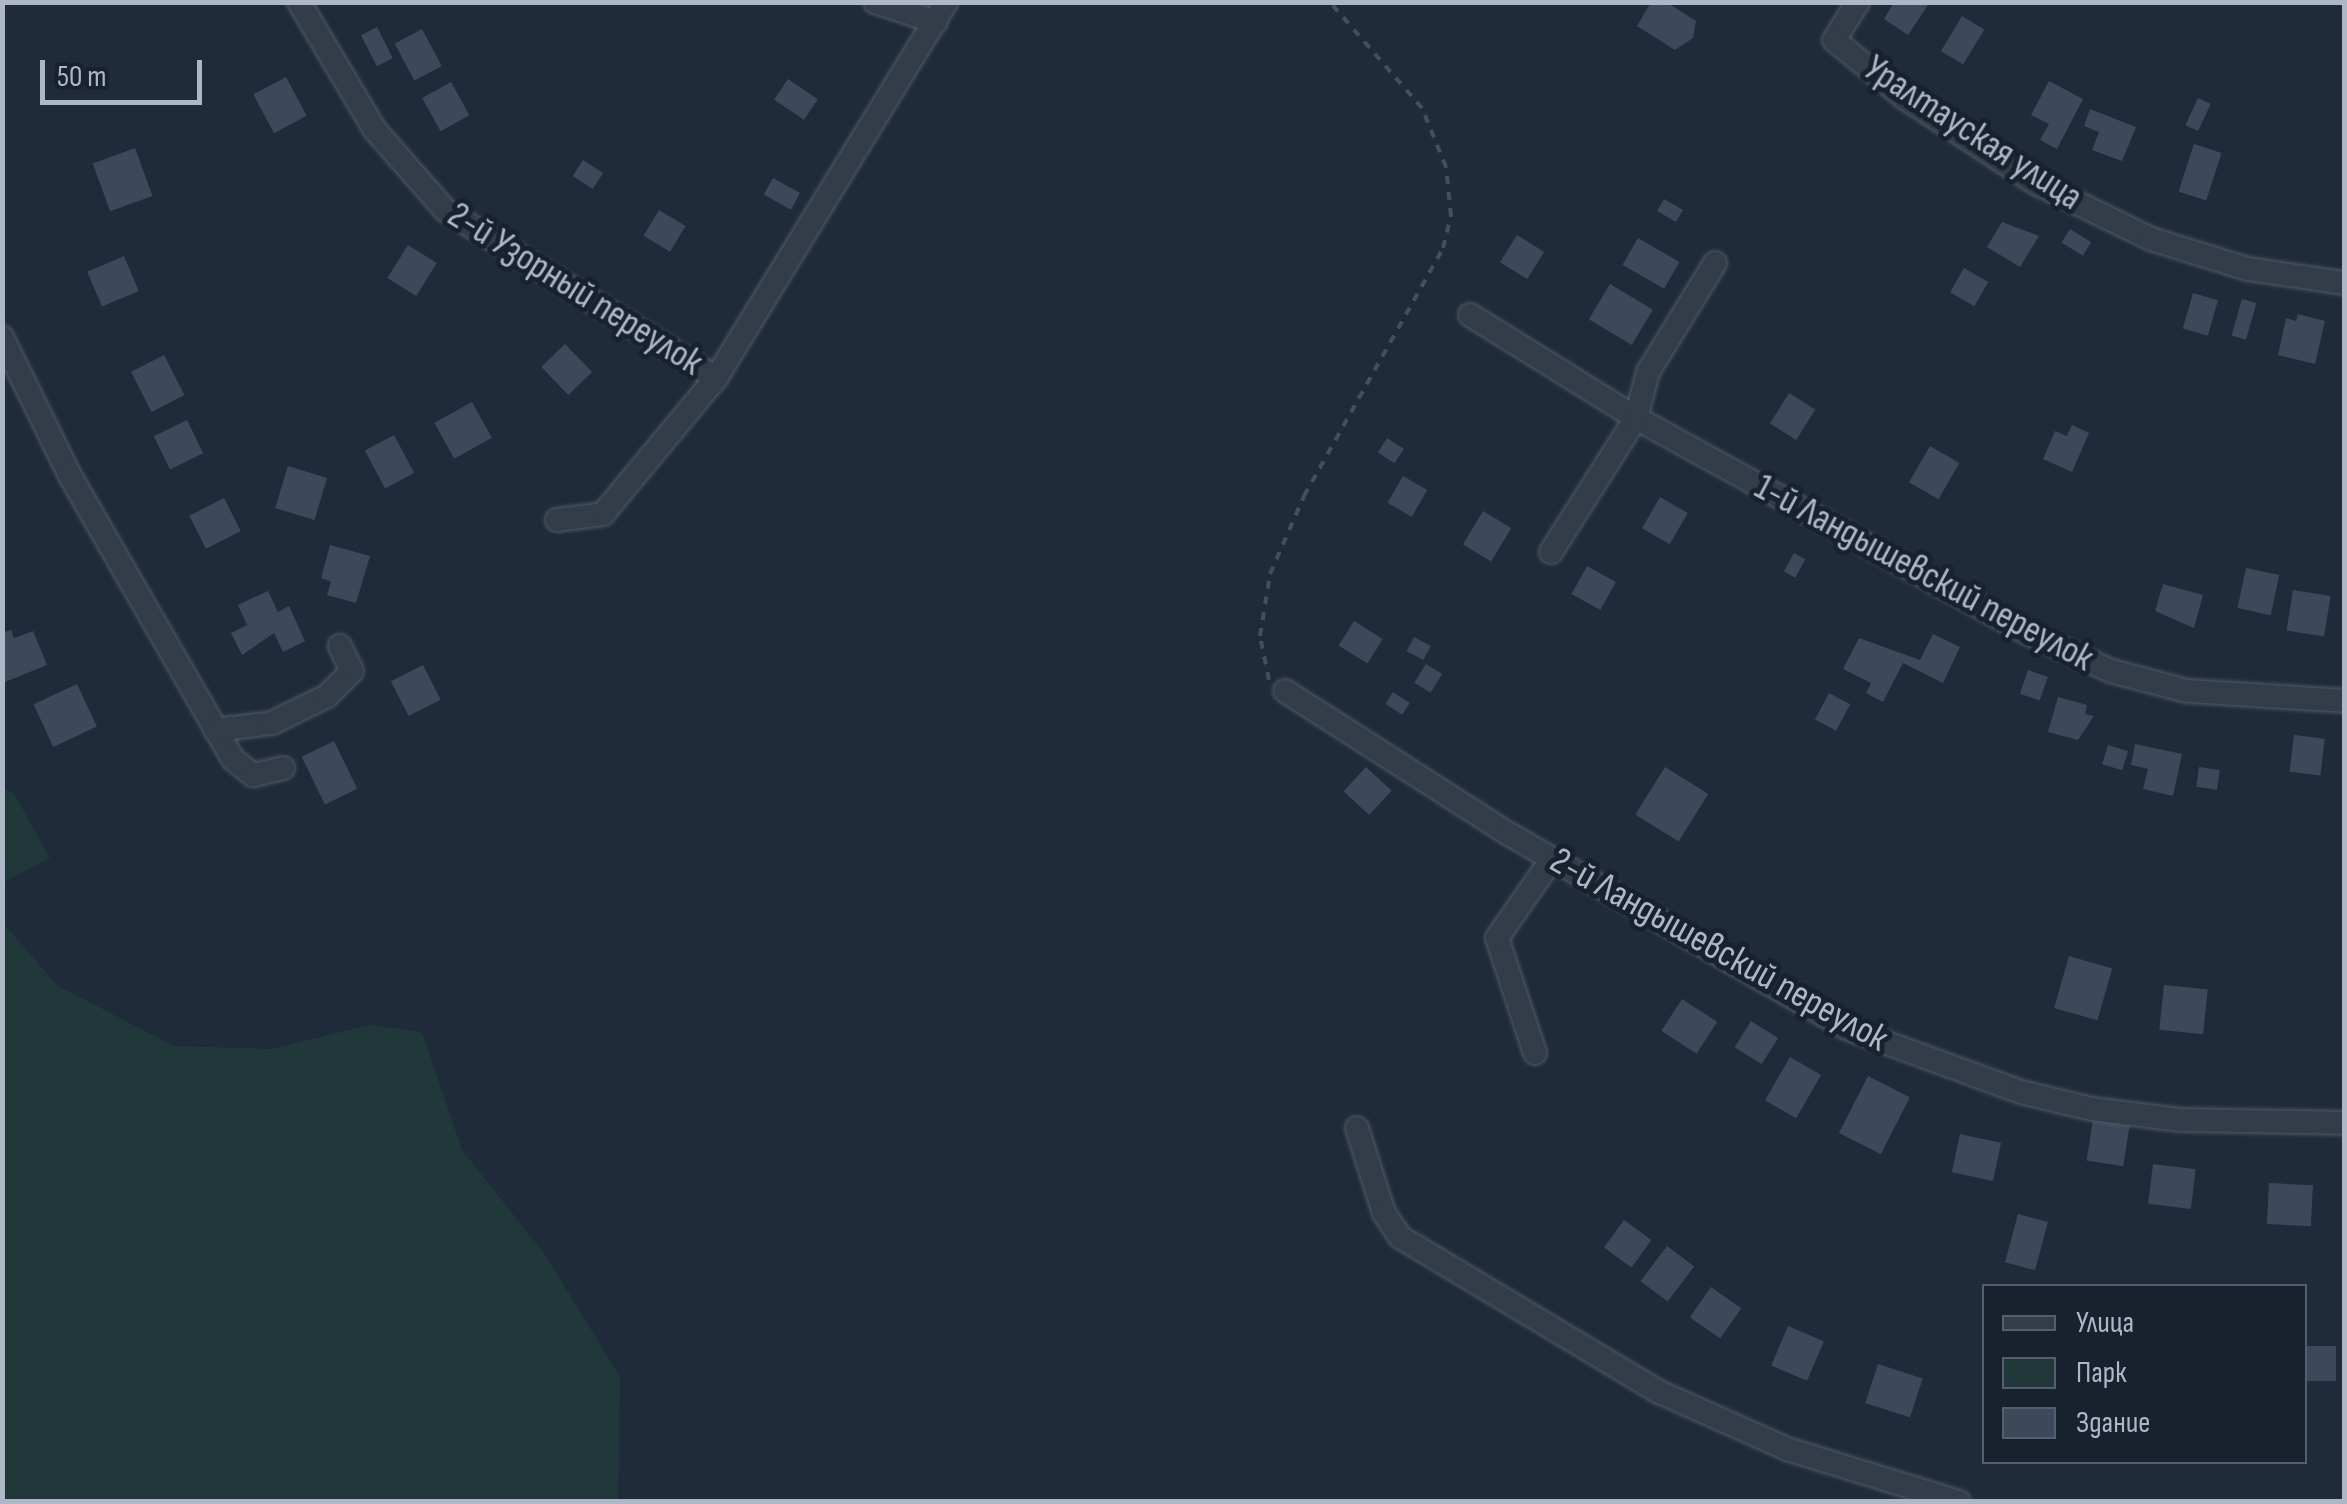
<!DOCTYPE html>
<meta charset="utf-8">
<style>
body{margin:0}
#map{position:relative;width:2347px;height:1504px;overflow:hidden;background:#1f2b3a;font-family:"Sofia Sans Condensed",sans-serif}
div>[style]{position:absolute}
.green>*{inset:0;background:#21383b}
.building>*{inset:0;background:#3b495a;transform-origin:0 0}
.path>*{height:4px;margin-top:-2px;transform-origin:0;background:repeating-linear-gradient(90deg,#3c5455 0 8px,transparent 0 16px)}
.roads{filter:drop-shadow(0 0 2px #505a68) drop-shadow(0 0 2px #505a68)}
.minor>*{height:22px;margin:-11px;padding:0 11px;transform-origin:11px;border-radius:11px;background:#333d4a}
span{translate:-50% -50%;white-space:nowrap;text-align:center;line-height:1.15;-webkit-text-stroke:10px #18222f;paint-order:stroke}
.street-label{font-size:38px;color:#adb7c7}
.frame{position:absolute;inset:0;border:5px solid #adb7c7;pointer-events:none}
.legend{position:absolute;left:1982px;top:1284px;width:325px;height:180px;box-sizing:border-box;background:#18222f;border:2px solid #545e6c;margin:0;padding:12px 18px;list-style:none;font-size:30px;color:#adb7c7}
.legend li{display:flex;align-items:center;gap:20px;height:50px}
.legend b{width:50px;border:2px solid #545e6c}
.scale{position:absolute;left:40px;top:60px;width:162px;height:45px;box-sizing:border-box;border:5px solid #adb7c7;border-top:0;padding-left:12px;font-size:30px;line-height:35px;white-space:nowrap;color:#adb7c7;-webkit-text-stroke:8px #18222f;paint-order:stroke}
</style>
<div id="map">
<div class="green">
<div style="clip-path:polygon(3px 789px,13px 792px,50px 858px,3px 882px)"></div>
<div style="clip-path:polygon(3px 923px,58px 986px,174px 1046px,271px 1049px,370px 1025px,422px 1032px,462px 1150px,546px 1256px,620px 1377px,618px 1501px,3px 1501px)"></div>
</div>
<div class="building">
<div style="clip-path:polygon(1651px 2px,1666px 2px,1696px 21px,1693px 38px,1675px 50px,1637px 26px)"></div>
<div style="clip-path:polygon(1894px 2px,1930px 2px,1908px 35px,1884px 19px)"></div>
<div style="left:1962px;top:16px;width:26px;height:41px;rotate:31deg"></div>
<div style="left:377px;top:27px;width:35px;height:18px;rotate:63deg"></div>
<div style="left:422px;top:29px;width:42px;height:31px;rotate:62deg"></div>
<div style="left:286px;top:77px;width:44px;height:37px;rotate:62deg"></div>
<div style="left:788px;top:79px;width:36px;height:25px;rotate:34deg"></div>
<div style="clip-path:polygon(2049px 81px,2083px 99px,2057px 149px,2040px 140px,2049px 124px,2031px 115px)"></div>
<div style="left:451px;top:82px;width:38px;height:33px;rotate:61deg"></div>
<div style="left:2198px;top:98px;width:14px;height:30px;rotate:25deg"></div>
<div style="clip-path:polygon(2090px 109px,2136px 127px,2122px 161px,2092px 150px,2099px 132px,2084px 126px)"></div>
<div style="left:2194px;top:144px;width:29px;height:50px;rotate:18deg"></div>
<div style="left:135px;top:148px;width:51px;height:45px;rotate:70deg"></div>
<div style="left:583px;top:160px;width:24px;height:19px;rotate:33deg"></div>
<div style="left:773px;top:178px;width:31px;height:19px;rotate:29deg"></div>
<div style="left:1664px;top:199px;width:22px;height:14px;rotate:30deg"></div>
<div style="left:659px;top:210px;width:31px;height:30px;rotate:31deg"></div>
<div style="clip-path:polygon(2002px 222px,2039px 236px,2020px 267px,1987px 247px)"></div>
<div style="left:2070px;top:229px;width:25px;height:16px;rotate:32deg"></div>
<div style="left:1517px;top:235px;width:32px;height:32px;rotate:32deg"></div>
<div style="left:1638px;top:238px;width:48px;height:31px;rotate:30deg"></div>
<div style="left:408px;top:245px;width:34px;height:39px;rotate:32deg"></div>
<div style="left:124px;top:256px;width:38px;height:40px;rotate:67deg"></div>
<div style="left:1964px;top:268px;width:28px;height:28px;rotate:30deg"></div>
<div style="left:1610px;top:284px;width:50px;height:41px;rotate:31deg"></div>
<div style="left:2193px;top:293px;width:26px;height:37px;rotate:16deg"></div>
<div style="left:2242px;top:299px;width:15px;height:38px;rotate:16deg"></div>
<div style="clip-path:polygon(2298px 314px,2325px 321px,2315px 364px,2278px 355px,2286px 318px,2296px 321px)"></div>
<div style="left:565px;top:344px;width:39px;height:33px;rotate:46deg"></div>
<div style="left:164px;top:355px;width:45px;height:37px;rotate:63deg"></div>
<div style="left:1789px;top:393px;width:31px;height:36px;rotate:32deg"></div>
<div style="left:472px;top:402px;width:41px;height:43px;rotate:61deg"></div>
<div style="left:187px;top:420px;width:37px;height:37px;rotate:64deg"></div>
<div style="clip-path:polygon(2072px 425px,2089px 433px,2072px 472px,2043px 459px,2055px 431px,2067px 436px)"></div>
<div style="left:394px;top:435px;width:43px;height:33px;rotate:62deg"></div>
<div style="left:1387px;top:438px;width:20px;height:17px;rotate:33deg"></div>
<div style="left:1930px;top:446px;width:34px;height:42px;rotate:30deg"></div>
<div style="left:288px;top:466px;width:41px;height:44px;rotate:17deg"></div>
<div style="left:1403px;top:476px;width:28px;height:31px;rotate:30deg"></div>
<div style="left:1660px;top:497px;width:32px;height:36px;rotate:30deg"></div>
<div style="left:224px;top:498px;width:37px;height:39px;rotate:63deg"></div>
<div style="left:1483px;top:511px;width:33px;height:39px;rotate:31deg"></div>
<div style="clip-path:polygon(330px 545px,370px 556px,356px 603px,327px 595px,331px 582px,321px 578px)"></div>
<div style="left:1794px;top:553px;width:13px;height:21px;rotate:29deg"></div>
<div style="left:1587px;top:566px;width:33px;height:32px;rotate:29deg"></div>
<div style="left:2246px;top:568px;width:34px;height:41px;rotate:12deg"></div>
<div style="clip-path:polygon(2163px 584px,2203px 595px,2194px 628px,2155px 611px)"></div>
<div style="left:2293px;top:590px;width:38px;height:41px;rotate:9deg"></div>
<div style="clip-path:polygon(268px 591px,278px 612px,289px 606px,305px 641px,283px 652px,274px 633px,242px 655px,231px 633px,247px 625px,238px 605px)"></div>
<div style="left:1354px;top:621px;width:34px;height:29px;rotate:32deg"></div>
<div style="clip-path:polygon(11px 630px,14px 638px,33px 631px,47px 665px,5px 682px,2px 633px)"></div>
<div style="clip-path:polygon(1933px 634px,1960px 647px,1943px 683px,1903px 663px,1883px 702px,1866px 693px,1871px 683px,1843px 669px,1859px 638px,1920px 660px)"></div>
<div style="left:1414px;top:637px;width:19px;height:16px;rotate:28deg"></div>
<div style="left:1426px;top:664px;width:19px;height:22px;rotate:32deg"></div>
<div style="left:423px;top:665px;width:39px;height:36px;rotate:63deg"></div>
<div style="left:2028px;top:670px;width:21px;height:25px;rotate:19deg"></div>
<div style="left:77px;top:684px;width:47px;height:48px;rotate:65deg"></div>
<div style="left:1393px;top:692px;width:20px;height:14px;rotate:33deg"></div>
<div style="left:1829px;top:693px;width:24px;height:30px;rotate:28deg"></div>
<div style="clip-path:polygon(2058px 697px,2087px 705px,2085px 714px,2094px 716px,2078px 740px,2048px 732px)"></div>
<div style="left:2294px;top:735px;width:31px;height:37px;rotate:7deg"></div>
<div style="left:334px;top:741px;width:53px;height:36px;rotate:64deg"></div>
<div style="clip-path:polygon(2135px 744px,2182px 754px,2173px 796px,2143px 789px,2148px 769px,2131px 765px)"></div>
<div style="left:2108px;top:745px;width:21px;height:20px;rotate:17deg"></div>
<div style="left:1366px;top:767px;width:35px;height:33px;rotate:43deg"></div>
<div style="left:1665px;top:767px;width:51px;height:56px;rotate:32deg"></div>
<div style="left:2199px;top:767px;width:21px;height:20px;rotate:8deg"></div>
<div style="left:2069px;top:956px;width:45px;height:54px;rotate:16deg"></div>
<div style="left:2164px;top:985px;width:44px;height:45px;rotate:6deg"></div>
<div style="left:1682px;top:999px;width:42px;height:38px;rotate:33deg"></div>
<div style="left:1751px;top:1021px;width:32px;height:31px;rotate:32deg"></div>
<div style="left:1790px;top:1057px;width:36px;height:50px;rotate:30deg"></div>
<div style="left:1868px;top:1076px;width:47px;height:64px;rotate:27deg"></div>
<div style="left:2093px;top:1120px;width:37px;height:41px;rotate:9deg"></div>
<div style="left:1960px;top:1134px;width:42px;height:39px;rotate:12deg"></div>
<div style="left:2153px;top:1164px;width:43px;height:40px;rotate:7deg"></div>
<div style="left:2269px;top:1183px;width:44px;height:41px;rotate:3deg"></div>
<div style="left:2018px;top:1214px;width:31px;height:50px;rotate:15deg"></div>
<div style="left:1624px;top:1220px;width:34px;height:34px;rotate:36deg"></div>
<div style="left:1667px;top:1246px;width:34px;height:44px;rotate:37deg"></div>
<div style="left:1711px;top:1287px;width:37px;height:37px;rotate:35deg"></div>
<div style="left:1788px;top:1326px;width:39px;height:43px;rotate:23deg"></div>
<div style="left:2304px;top:1346px;width:32px;height:35px"></div>
<div style="left:1878px;top:1364px;width:47px;height:41px;rotate:18deg"></div>
</div>
<div class="path">
<div style="left:1269px;top:680px;width:45px;rotate:-101.6deg"></div>
<div style="left:1260px;top:636px;width:63px;rotate:-80.8deg"></div>
<div style="left:1270px;top:574px;width:85px;rotate:-66.4deg"></div>
<div style="left:1304px;top:496px;width:284px;rotate:-60.7deg"></div>
<div style="left:1443px;top:248px;width:33px;rotate:-76deg"></div>
<div style="left:1451px;top:216px;width:49px;rotate:-95.8deg"></div>
<div style="left:1446px;top:167px;width:64px;rotate:-112.1deg"></div>
<div style="left:1422px;top:108px;width:140px;rotate:-131deg"></div>
</div>
<div class="roads">
<div class="minor">
<div style="left:299px;top:2px;width:149px;rotate:59.3deg"></div>
<div style="left:375px;top:130px;width:106px;rotate:48.8deg"></div>
<div style="left:445px;top:210px;width:319px;rotate:31.8deg"></div>
<div style="left:875px;top:2px;width:64px;rotate:18.2deg"></div>
<div style="left:1858px;top:2px;width:45px;rotate:122.3deg"></div>
<div style="left:1834px;top:40px;width:92px;rotate:39.2deg"></div>
<div style="left:1905px;top:98px;width:154px;rotate:33.1deg"></div>
<div style="left:2034px;top:182px;width:130px;rotate:26deg"></div>
<div style="left:2151px;top:239px;width:102px;rotate:17.2deg"></div>
<div style="left:2248px;top:269px;width:97px;rotate:8.3deg"></div>
<div style="left:1470px;top:315px;width:195px;rotate:31.8deg"></div>
<div style="left:1636px;top:418px;width:444px;rotate:28.8deg"></div>
<div style="left:2025px;top:632px;width:94px;rotate:24.4deg"></div>
<div style="left:2111px;top:671px;width:79px;rotate:14.7deg"></div>
<div style="left:2187px;top:691px;width:157px;rotate:3.6deg"></div>
<div style="left:2px;top:337px;width:153px;rotate:63.9deg"></div>
<div style="left:69px;top:474px;width:329px;rotate:60.1deg"></div>
<div style="left:233px;top:759px;width:26px;rotate:39deg"></div>
<div style="left:253px;top:775px;width:31px;rotate:-13deg"></div>
<div style="left:557px;top:520px;width:46px;rotate:-7.4deg"></div>
<div style="left:603px;top:514px;width:177px;rotate:-50.3deg"></div>
<div style="left:716px;top:378px;width:441px;rotate:-58.5deg"></div>
<div style="left:1551px;top:552px;width:159px;rotate:-57.6deg"></div>
<div style="left:1636px;top:418px;width:48px;rotate:-75.4deg"></div>
<div style="left:1648px;top:372px;width:128px;rotate:-58.4deg"></div>
<div style="left:1285px;top:691px;width:266px;rotate:32.6deg"></div>
<div style="left:1509px;top:834px;width:389px;rotate:29.9deg"></div>
<div style="left:1846px;top:1028px;width:186px;rotate:20.1deg"></div>
<div style="left:2021px;top:1092px;width:73px;rotate:13.5deg"></div>
<div style="left:2092px;top:1109px;width:89px;rotate:7.1deg"></div>
<div style="left:2180px;top:1120px;width:164px;rotate:1deg"></div>
<div style="left:215px;top:730px;width:57px;rotate:-7deg"></div>
<div style="left:272px;top:723px;width:61px;rotate:-26.1deg"></div>
<div style="left:327px;top:696px;width:35px;rotate:-45deg"></div>
<div style="left:352px;top:671px;width:28px;rotate:-116deg"></div>
<div style="left:1535px;top:1053px;width:121px;rotate:-108.3deg"></div>
<div style="left:1497px;top:938px;width:96px;rotate:-55.2deg"></div>
<div style="left:1357px;top:1128px;width:89px;rotate:72.4deg"></div>
<div style="left:1384px;top:1213px;width:29px;rotate:56deg"></div>
<div style="left:1400px;top:1237px;width:300px;rotate:30.9deg"></div>
<div style="left:1657px;top:1391px;width:142px;rotate:24deg"></div>
<div style="left:1787px;top:1449px;width:180px;rotate:17.1deg"></div>
</div>
</div>
<div class="street-label">
<span style="left:1973px;top:133px;rotate:33deg">Уралтауская улица</span>
<span style="left:575px;top:289px;rotate:32deg">2-й Узорный переулок</span>
<span style="left:1924px;top:573px;rotate:28deg">1-й Ландышевский переулок</span>
<span style="left:1719px;top:950px;rotate:29deg">2-й Ландышевский переулок</span>
</div>
<div class="frame"></div>
<ul class="legend">
<li><b style="height:12px;background:#333d4a"></b>Улица</li>
<li><b style="height:28px;background:#21383b"></b>Парк</li>
<li><b style="height:28px;background:#3b495a"></b>Здание</li>
</ul>
<div class="scale">50 m</div>
</div>
